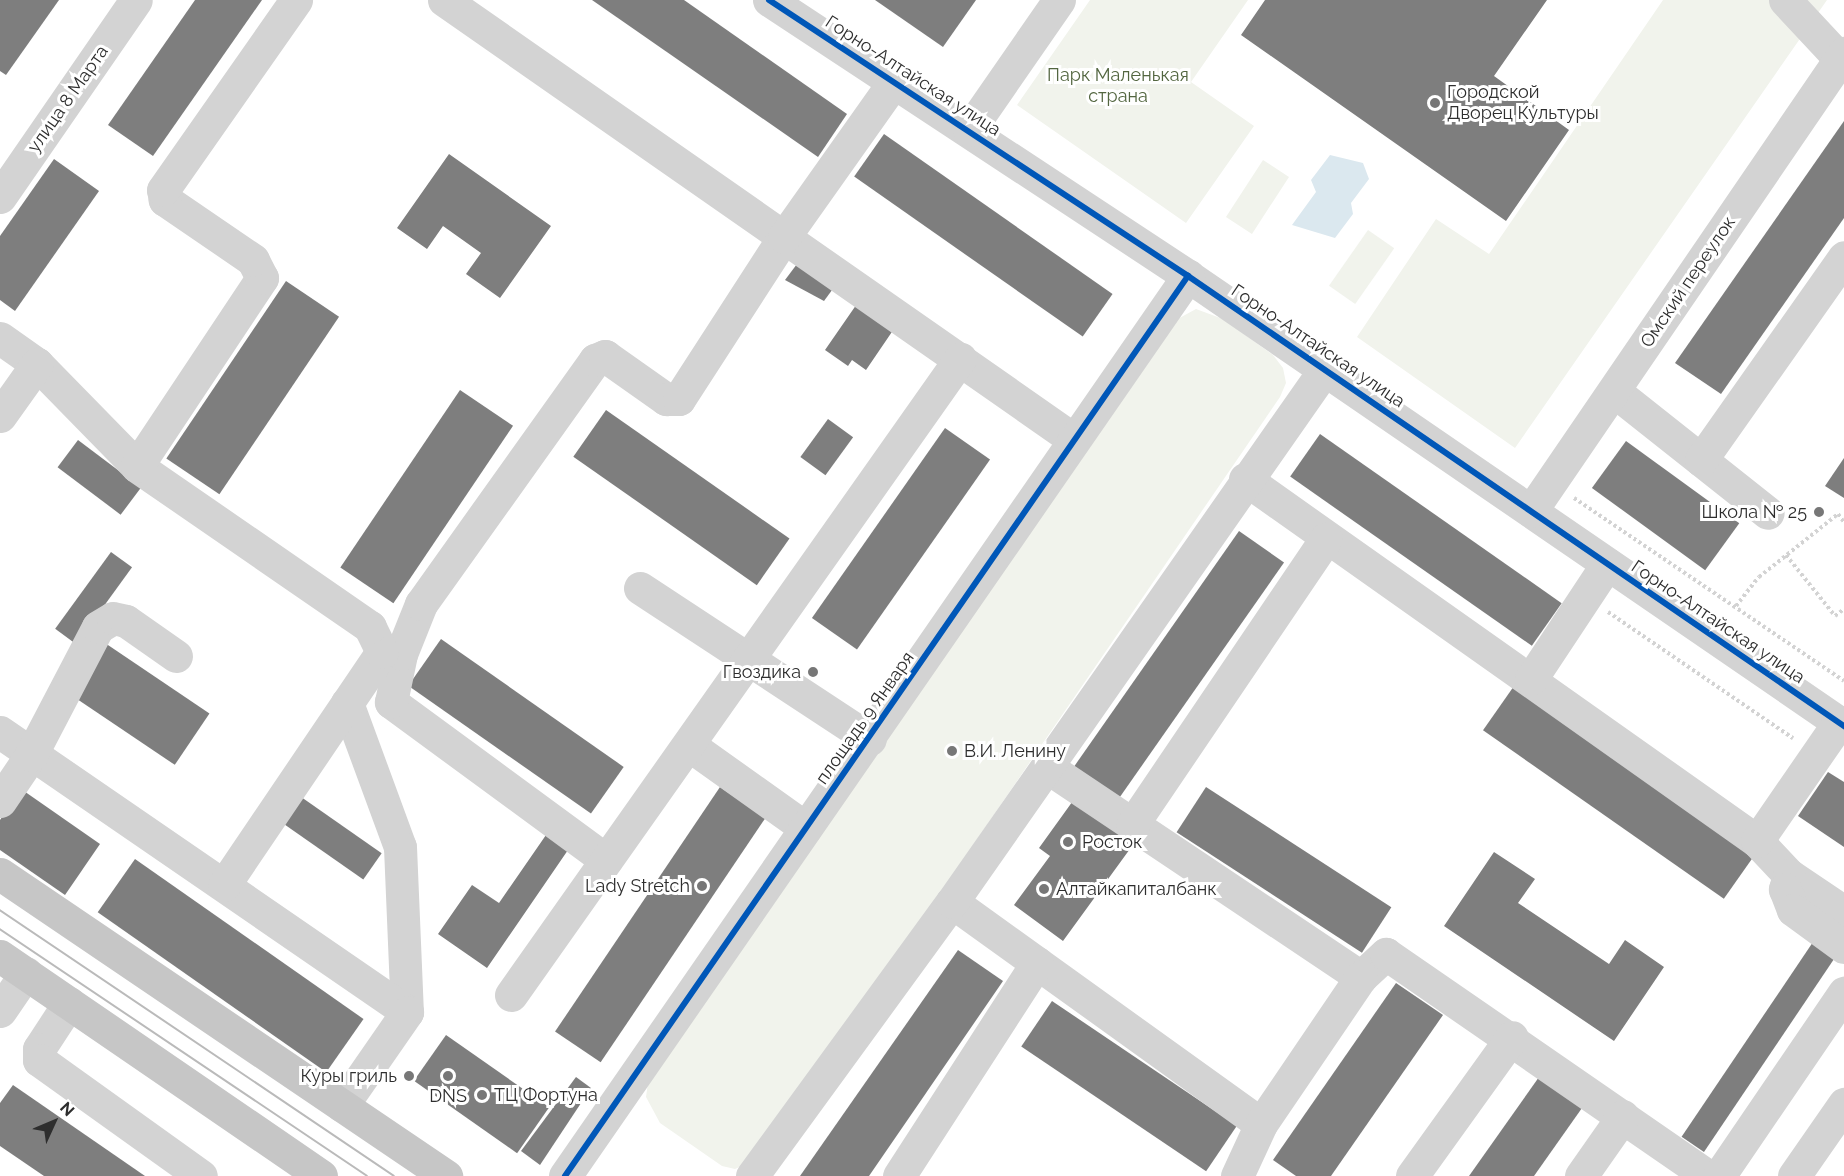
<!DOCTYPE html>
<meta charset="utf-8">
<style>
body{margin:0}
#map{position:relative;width:1844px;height:1176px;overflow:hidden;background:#fff;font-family:Raleway,sans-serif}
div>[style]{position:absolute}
.green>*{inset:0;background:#f1f3ec;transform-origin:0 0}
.water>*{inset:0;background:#dbe8ef}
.building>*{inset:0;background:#7e7e7e;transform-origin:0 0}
.path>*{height:4px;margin-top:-2px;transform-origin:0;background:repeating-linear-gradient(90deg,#d3d3d3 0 3px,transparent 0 6px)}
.minor>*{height:33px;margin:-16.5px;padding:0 16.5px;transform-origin:16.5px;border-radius:16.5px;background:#d3d3d3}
.major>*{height:33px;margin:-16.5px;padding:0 16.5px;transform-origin:16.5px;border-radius:16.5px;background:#c6c6c6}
.tram>*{height:1.5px;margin:-0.75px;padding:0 0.75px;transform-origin:0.75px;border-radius:0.75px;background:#bababa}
.cycleway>*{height:6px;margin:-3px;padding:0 3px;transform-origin:3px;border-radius:3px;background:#0057b8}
.dots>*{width:16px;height:16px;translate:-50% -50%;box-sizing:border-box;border:3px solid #fff;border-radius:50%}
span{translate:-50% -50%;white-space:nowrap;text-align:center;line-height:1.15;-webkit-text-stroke:6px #fff;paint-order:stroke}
.street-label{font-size:18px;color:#2e2e2e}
.park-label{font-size:18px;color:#536640}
.poi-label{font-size:18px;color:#2e2e2e}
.left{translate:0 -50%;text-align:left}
.right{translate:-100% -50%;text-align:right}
.north{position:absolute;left:24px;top:1092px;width:60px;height:60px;-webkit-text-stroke:4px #fff;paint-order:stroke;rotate:46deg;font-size:16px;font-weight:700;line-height:24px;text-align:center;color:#2e2e2e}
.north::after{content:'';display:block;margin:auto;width:21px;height:27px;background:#2e2e2e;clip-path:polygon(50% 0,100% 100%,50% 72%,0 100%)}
</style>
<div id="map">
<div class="green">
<div style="clip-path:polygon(1090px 0,1248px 0,1191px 82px,1254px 126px,1186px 223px,1017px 105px)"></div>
<div style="clip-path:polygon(1663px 0,1827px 0,1515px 448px,1357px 337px,1436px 219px,1489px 254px)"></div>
<div style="left:1263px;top:160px;width:31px;height:68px;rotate:33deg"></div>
<div style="left:1368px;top:230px;width:32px;height:68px;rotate:35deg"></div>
<div style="clip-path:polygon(1196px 309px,1223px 319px,1273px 355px,1283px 368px,1286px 383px,1280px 397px,758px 1159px,735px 1169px,722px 1166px,660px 1123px,646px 1097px,648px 1083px,1174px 321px)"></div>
</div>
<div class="water">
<div style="clip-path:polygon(1330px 155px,1363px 163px,1369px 179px,1351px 203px,1353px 214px,1335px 238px,1292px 225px,1316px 192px,1311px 180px)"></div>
</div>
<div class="building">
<div style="clip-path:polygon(0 0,59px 0,6px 75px,0 71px)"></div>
<div style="clip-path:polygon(195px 0,262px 0,153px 156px,108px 125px)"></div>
<div style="clip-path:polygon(592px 0,684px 0,847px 114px,818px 157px)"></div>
<div style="clip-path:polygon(875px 0,976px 0,943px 47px)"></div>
<div style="clip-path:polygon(1265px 0,1547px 0,1494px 76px,1569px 130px,1506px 221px,1241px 35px)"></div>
<div style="clip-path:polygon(1844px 121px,1844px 218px,1721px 394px,1675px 363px)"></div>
<div style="left:884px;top:134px;width:279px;height:52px;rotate:35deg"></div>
<div style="clip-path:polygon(449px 154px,551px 226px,500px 298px,466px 274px,481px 253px,443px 226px,427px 249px,397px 228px)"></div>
<div style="clip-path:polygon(54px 159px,99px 191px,15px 311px,0 300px,0 236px)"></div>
<div style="clip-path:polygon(803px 256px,835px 286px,824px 301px,785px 280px)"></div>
<div style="left:286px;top:281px;width:64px;height:214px;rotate:34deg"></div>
<div style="clip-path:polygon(861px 298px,898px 323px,866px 370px,852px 360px,848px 366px,825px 350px)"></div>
<div style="left:460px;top:390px;width:64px;height:214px;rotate:34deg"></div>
<div style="left:606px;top:410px;width:224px;height:57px;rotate:35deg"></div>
<div style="left:828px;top:419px;width:31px;height:47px;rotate:36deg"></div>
<div style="left:945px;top:428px;width:55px;height:232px;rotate:35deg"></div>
<div style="left:1320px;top:434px;width:295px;height:52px;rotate:35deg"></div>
<div style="left:78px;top:440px;width:79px;height:34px;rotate:37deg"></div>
<div style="left:1626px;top:441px;width:140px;height:58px;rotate:36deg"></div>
<div style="clip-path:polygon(1844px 458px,1844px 498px,1825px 486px)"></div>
<div style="left:1239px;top:531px;width:55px;height:292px;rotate:35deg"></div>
<div style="left:111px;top:552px;width:26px;height:95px;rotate:36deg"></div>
<div style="left:441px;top:639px;width:223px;height:57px;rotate:35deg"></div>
<div style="left:105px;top:643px;width:126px;height:62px;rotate:34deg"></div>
<div style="left:1514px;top:686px;width:294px;height:54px;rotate:35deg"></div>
<div style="clip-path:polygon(1828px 772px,1844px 782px,1844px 847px,1798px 816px)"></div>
<div style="left:720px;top:787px;width:55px;height:295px;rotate:34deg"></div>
<div style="left:1206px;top:787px;width:221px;height:54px;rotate:33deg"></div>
<div style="clip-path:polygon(21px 789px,100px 844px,65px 895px,0 850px,0 820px)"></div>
<div style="left:294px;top:792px;width:107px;height:32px;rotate:35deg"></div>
<div style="clip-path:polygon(1075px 798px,1135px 842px,1063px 941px,1014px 905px,1050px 856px,1039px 848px)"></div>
<div style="clip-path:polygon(546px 835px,568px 850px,487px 968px,438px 934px,472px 885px,499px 903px)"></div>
<div style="clip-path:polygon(1494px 852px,1535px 879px,1518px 903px,1609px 964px,1625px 940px,1664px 967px,1614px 1041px,1444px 926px)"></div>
<div style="left:135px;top:859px;width:279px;height:65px;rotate:35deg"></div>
<div style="left:1813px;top:942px;width:27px;height:235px;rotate:34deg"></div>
<div style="clip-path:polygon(958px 950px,1003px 981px,869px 1176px,800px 1176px)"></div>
<div style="clip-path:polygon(1396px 983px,1443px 1015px,1331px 1176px,1296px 1176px,1273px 1160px)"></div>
<div style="left:1052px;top:1001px;width:223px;height:55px;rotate:34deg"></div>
<div style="left:446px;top:1035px;width:126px;height:56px;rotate:35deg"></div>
<div style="clip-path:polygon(576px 1077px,591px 1088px,540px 1165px,521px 1151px)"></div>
<div style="clip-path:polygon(1539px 1077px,1582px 1108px,1534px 1176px,1469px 1176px)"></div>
<div style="clip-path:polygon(13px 1085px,145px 1176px,44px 1176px,0 1146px,0 1103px)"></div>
</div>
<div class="path">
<div style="left:1574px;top:498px;width:326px;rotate:34.1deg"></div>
<div style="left:1786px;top:555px;width:78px;rotate:51.2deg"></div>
<div style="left:1835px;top:616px;width:11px;rotate:-38deg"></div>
<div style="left:1736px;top:606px;width:37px;rotate:-52deg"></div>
<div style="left:1759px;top:577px;width:101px;rotate:-38.6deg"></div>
<div style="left:1838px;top:514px;width:10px;rotate:53deg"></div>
<div style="left:1608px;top:612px;width:224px;rotate:34.3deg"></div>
</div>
<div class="minor">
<div style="left:444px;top:0;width:767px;rotate:34.91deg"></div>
<div style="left:769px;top:0;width:502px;rotate:33.37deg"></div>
<div style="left:1188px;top:276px;width:796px;rotate:34.45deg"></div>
<div style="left:1785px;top:0;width:81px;rotate:47deg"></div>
<div style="left:969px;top:130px;width:158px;rotate:-55.3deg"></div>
<div style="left:0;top:197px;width:239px;rotate:-55.4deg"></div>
<div style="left:0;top:338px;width:45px;rotate:35.1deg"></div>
<div style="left:37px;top:364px;width:143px;rotate:45.6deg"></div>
<div style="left:1614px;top:391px;width:196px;rotate:38.4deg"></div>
<div style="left:0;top:416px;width:64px;rotate:-54.6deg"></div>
<div style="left:1701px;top:460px;width:248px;rotate:-54.8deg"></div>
<div style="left:1245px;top:479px;width:627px;rotate:35.26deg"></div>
<div style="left:1757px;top:841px;width:47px;rotate:46.7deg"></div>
<div style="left:1789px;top:875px;width:66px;rotate:33.9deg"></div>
<div style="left:1531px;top:511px;width:555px;rotate:-55.65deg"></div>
<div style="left:640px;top:588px;width:275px;rotate:33.3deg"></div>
<div style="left:1531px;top:679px;width:138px;rotate:-56.5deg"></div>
<div style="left:347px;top:703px;width:153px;rotate:69.8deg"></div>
<div style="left:400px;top:847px;width:165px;rotate:87.6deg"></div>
<div style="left:0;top:732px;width:494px;rotate:34.5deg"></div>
<div style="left:407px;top:1012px;width:114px;rotate:124.7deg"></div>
<div style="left:689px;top:745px;width:143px;rotate:35.4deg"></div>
<div style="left:1047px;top:767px;width:378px;rotate:33.8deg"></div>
<div style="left:1361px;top:977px;width:34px;rotate:-43deg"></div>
<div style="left:1386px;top:954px;width:391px;rotate:34.6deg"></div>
<div style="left:0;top:801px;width:55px;rotate:-56deg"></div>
<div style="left:31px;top:755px;width:144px;rotate:-62.4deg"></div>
<div style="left:98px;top:627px;width:17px;rotate:-31deg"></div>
<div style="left:113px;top:618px;width:13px;rotate:13deg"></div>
<div style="left:126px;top:621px;width:61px;rotate:35deg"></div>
<div style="left:1132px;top:825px;width:346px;rotate:-55.9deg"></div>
<div style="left:1757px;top:841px;width:145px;rotate:-55.4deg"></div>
<div style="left:606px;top:860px;width:267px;rotate:-143.7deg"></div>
<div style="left:391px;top:702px;width:49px;rotate:-78.2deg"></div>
<div style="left:401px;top:654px;width:54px;rotate:-68.2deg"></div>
<div style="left:421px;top:604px;width:300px;rotate:-54.5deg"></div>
<div style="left:595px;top:360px;width:11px;rotate:-22deg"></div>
<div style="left:605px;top:356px;width:75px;rotate:35.2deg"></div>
<div style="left:666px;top:399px;width:13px"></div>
<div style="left:679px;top:399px;width:193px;rotate:-57.1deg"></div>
<div style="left:784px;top:237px;width:189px;rotate:-54.7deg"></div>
<div style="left:1789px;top:875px;width:15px;rotate:106deg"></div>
<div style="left:1785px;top:889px;width:22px;rotate:69deg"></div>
<div style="left:1793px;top:910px;width:63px;rotate:36deg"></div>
<div style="left:224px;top:885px;width:282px;rotate:-55.9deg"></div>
<div style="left:382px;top:652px;width:28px;rotate:-116deg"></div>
<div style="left:370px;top:627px;width:283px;rotate:-145.4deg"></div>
<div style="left:137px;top:466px;width:226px;rotate:-56.4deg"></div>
<div style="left:262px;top:278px;width:20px;rotate:-117deg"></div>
<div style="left:253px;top:260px;width:107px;rotate:-145.7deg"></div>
<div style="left:165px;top:200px;width:10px;rotate:-101deg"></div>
<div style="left:163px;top:190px;width:232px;rotate:-55deg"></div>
<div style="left:952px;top:902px;width:380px;rotate:35.7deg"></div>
<div style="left:511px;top:995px;width:779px;rotate:-54.78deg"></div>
<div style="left:69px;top:1003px;width:55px;rotate:123.1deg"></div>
<div style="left:39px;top:1049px;width:11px;rotate:90deg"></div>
<div style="left:39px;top:1060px;width:199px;rotate:35.6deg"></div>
<div style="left:0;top:1011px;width:46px;rotate:-55.6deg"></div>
<div style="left:565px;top:1176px;width:1095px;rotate:-55.31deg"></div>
<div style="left:752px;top:1176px;width:339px;rotate:-53.9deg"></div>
<div style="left:952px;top:902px;width:651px;rotate:-55.02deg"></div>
<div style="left:899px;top:1176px;width:254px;rotate:-57.1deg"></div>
<div style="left:1237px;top:1176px;width:57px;rotate:-65.2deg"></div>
<div style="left:1261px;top:1124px;width:178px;rotate:-55.8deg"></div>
<div style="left:1412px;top:1176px;width:171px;rotate:-54.3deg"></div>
<div style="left:1581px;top:1176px;width:73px;rotate:-55deg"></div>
<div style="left:1719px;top:1176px;width:222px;rotate:-55.7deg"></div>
<div style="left:1794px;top:1176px;width:88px;rotate:-55.2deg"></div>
</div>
<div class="major">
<div style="left:0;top:874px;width:539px;rotate:34.1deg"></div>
<div style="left:0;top:956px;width:389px;rotate:34.4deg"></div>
</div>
<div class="tram">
<div style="left:0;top:910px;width:475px;rotate:34deg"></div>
<div style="left:0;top:929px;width:442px;rotate:33.9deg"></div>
</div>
<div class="cycleway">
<div style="left:769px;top:0;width:502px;rotate:33.37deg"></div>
<div style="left:1188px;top:276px;width:796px;rotate:34.45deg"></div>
<div style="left:565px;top:1176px;width:1095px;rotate:-55.31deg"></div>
</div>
<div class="dots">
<div style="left:1435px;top:103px;background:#777"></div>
<div style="left:1819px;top:512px;background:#777"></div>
<div style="left:813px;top:672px;background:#777"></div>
<div style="left:952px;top:751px;background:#777"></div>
<div style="left:1068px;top:842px;background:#777"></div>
<div style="left:702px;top:886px;background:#777"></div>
<div style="left:1044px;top:889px;background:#777"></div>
<div style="left:409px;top:1076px;background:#777"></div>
<div style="left:448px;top:1076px;background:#777"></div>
<div style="left:482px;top:1095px;background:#777"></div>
</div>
<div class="street-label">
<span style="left:913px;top:76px;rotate:33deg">Горно-Алтайская улица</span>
<span style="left:68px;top:99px;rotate:-55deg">улица 8 Марта</span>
<span style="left:1688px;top:282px;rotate:-56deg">Омский переулок</span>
<span style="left:1318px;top:346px;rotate:34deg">Горно-Алтайская улица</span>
<span style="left:1718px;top:622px;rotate:34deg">Горно-Алтайская улица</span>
<span style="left:865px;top:718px;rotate:-55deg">площадь 9 Января</span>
</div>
<div class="park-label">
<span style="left:1118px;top:86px">Парк Маленькая<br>страна</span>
</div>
<div class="poi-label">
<span class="left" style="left:1447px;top:103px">Городской<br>Дворец Культуры</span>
<span class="right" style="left:1807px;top:512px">Школа № 25</span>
<span class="right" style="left:801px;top:672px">Гвоздика</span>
<span class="left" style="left:964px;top:751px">В.И. Ленину</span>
<span class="left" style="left:1082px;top:842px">Росток</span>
<span class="right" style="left:690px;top:886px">Lady Stretch</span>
<span class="left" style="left:1056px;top:889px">Алтайкапиталбанк</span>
<span class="right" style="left:397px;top:1076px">Куры гриль</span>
<span class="left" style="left:494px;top:1095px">ТЦ Фортуна</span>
<span style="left:448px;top:1096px">DNS</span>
</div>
<div class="north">N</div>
</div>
